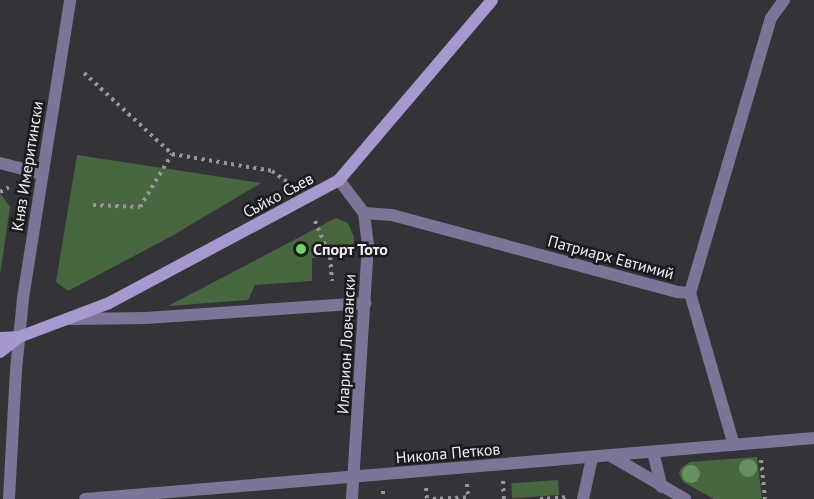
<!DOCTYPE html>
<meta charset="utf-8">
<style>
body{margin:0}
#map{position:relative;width:814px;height:499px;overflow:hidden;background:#343338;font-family:"PT Sans",sans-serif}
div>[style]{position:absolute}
.green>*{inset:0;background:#48663f;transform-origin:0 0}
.path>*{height:4px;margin-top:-2px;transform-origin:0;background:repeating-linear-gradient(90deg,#98979b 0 3px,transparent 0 7.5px)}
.lane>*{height:12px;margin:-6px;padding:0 6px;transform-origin:6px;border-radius:6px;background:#7d7597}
.street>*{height:12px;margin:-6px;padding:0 6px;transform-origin:6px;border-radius:6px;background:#7d7597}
.secondary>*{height:12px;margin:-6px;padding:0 6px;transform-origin:6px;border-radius:6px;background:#a699cf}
.trees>*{width:18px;height:18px;margin:-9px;border-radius:50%;background:#699060}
.dots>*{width:16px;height:16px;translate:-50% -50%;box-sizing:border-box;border:3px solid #1b1b1d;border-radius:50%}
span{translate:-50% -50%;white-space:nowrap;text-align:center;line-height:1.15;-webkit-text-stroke:5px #1b1b1d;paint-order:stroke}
.street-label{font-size:16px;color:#edecf0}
.poi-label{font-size:16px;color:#edecf0;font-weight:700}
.left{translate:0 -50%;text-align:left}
</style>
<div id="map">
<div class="green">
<div style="clip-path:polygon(77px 155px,261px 183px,170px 237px,68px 291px,56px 282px)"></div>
<div style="clip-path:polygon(0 193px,10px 207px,0 275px)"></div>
<div style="clip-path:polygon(336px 218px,348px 223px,354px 237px,353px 251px,343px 256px,312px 258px,312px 281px,255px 285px,248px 300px,168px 306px)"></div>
<div style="clip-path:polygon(757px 457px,762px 499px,714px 499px,683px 482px,679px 473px,681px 468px,690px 462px)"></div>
<div style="left:558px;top:480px;width:15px;height:47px;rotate:86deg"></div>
</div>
<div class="path">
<div style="left:84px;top:73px;width:120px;rotate:42.6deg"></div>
<div style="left:172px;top:154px;width:101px;rotate:9.6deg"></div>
<div style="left:272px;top:171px;width:22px;rotate:36deg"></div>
<div style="left:0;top:192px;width:10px;rotate:-29deg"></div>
<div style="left:93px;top:205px;width:47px;rotate:2.4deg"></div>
<div style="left:140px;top:207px;width:62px;rotate:-58.9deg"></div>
<div style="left:315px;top:221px;width:39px;rotate:67deg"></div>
<div style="left:330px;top:257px;width:24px;rotate:85deg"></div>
<div style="left:761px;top:460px;width:39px;rotate:84deg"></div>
<div style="left:503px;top:481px;width:18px;rotate:87deg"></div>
<div style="left:467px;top:484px;width:14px;rotate:86deg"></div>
<div style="left:426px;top:488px;width:11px;rotate:85deg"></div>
<div style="left:383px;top:491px;width:8px;rotate:90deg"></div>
<div style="left:433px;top:499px;width:35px;rotate:-3deg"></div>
<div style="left:540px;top:499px;width:26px;rotate:-4deg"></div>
</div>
<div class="lane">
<div style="left:70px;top:319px;width:76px;rotate:-0.8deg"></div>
<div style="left:146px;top:318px;width:220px;rotate:-3.9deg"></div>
</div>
<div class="street">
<div style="left:0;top:163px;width:43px;rotate:14.7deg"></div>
<div style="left:339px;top:180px;width:41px;rotate:52.9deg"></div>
<div style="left:364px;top:213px;width:31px;rotate:83deg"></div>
<div style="left:368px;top:244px;width:256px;rotate:93.6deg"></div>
<div style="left:364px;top:213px;width:28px;rotate:4deg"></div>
<div style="left:392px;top:215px;width:296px;rotate:15.1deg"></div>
<div style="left:678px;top:292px;width:12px;rotate:5deg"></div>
<div style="left:690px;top:293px;width:287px;rotate:-73.6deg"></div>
<div style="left:771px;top:18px;width:22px;rotate:-54deg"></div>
<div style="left:690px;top:293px;width:158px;rotate:73.9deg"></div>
<div style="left:653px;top:452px;width:36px;rotate:76deg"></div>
<div style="left:611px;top:456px;width:86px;rotate:30.2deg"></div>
<div style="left:9px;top:499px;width:129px;rotate:-86.9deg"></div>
<div style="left:16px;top:370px;width:72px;rotate:-84.4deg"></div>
<div style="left:23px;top:298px;width:302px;rotate:-81deg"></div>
<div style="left:85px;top:499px;width:732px;rotate:-4.78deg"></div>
<div style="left:583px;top:499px;width:42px;rotate:-77.6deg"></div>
</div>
<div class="secondary">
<div style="left:0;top:338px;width:19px;rotate:-3deg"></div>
<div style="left:19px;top:337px;width:96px;rotate:-20.7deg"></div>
<div style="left:109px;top:303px;width:261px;rotate:-28.1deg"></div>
<div style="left:339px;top:180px;width:236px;rotate:-49.6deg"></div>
<div style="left:0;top:352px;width:23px;rotate:-38deg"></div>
</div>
<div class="trees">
<div style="left:748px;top:468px"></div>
<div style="left:691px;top:474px"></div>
</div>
<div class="dots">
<div style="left:301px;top:249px;background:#76d25a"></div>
</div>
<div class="street-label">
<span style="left:27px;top:166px;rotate:-81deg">Княз Имеритински</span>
<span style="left:278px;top:195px;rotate:-28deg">Съйко Съев</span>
<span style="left:611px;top:257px;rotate:15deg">Патриарх Евтимий</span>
<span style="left:346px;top:344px;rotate:-87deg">Иларион Ловчански</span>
<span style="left:448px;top:453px;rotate:-5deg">Никола Петков</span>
</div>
<div class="poi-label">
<span class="left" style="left:313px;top:249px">Спорт Тото</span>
</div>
</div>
